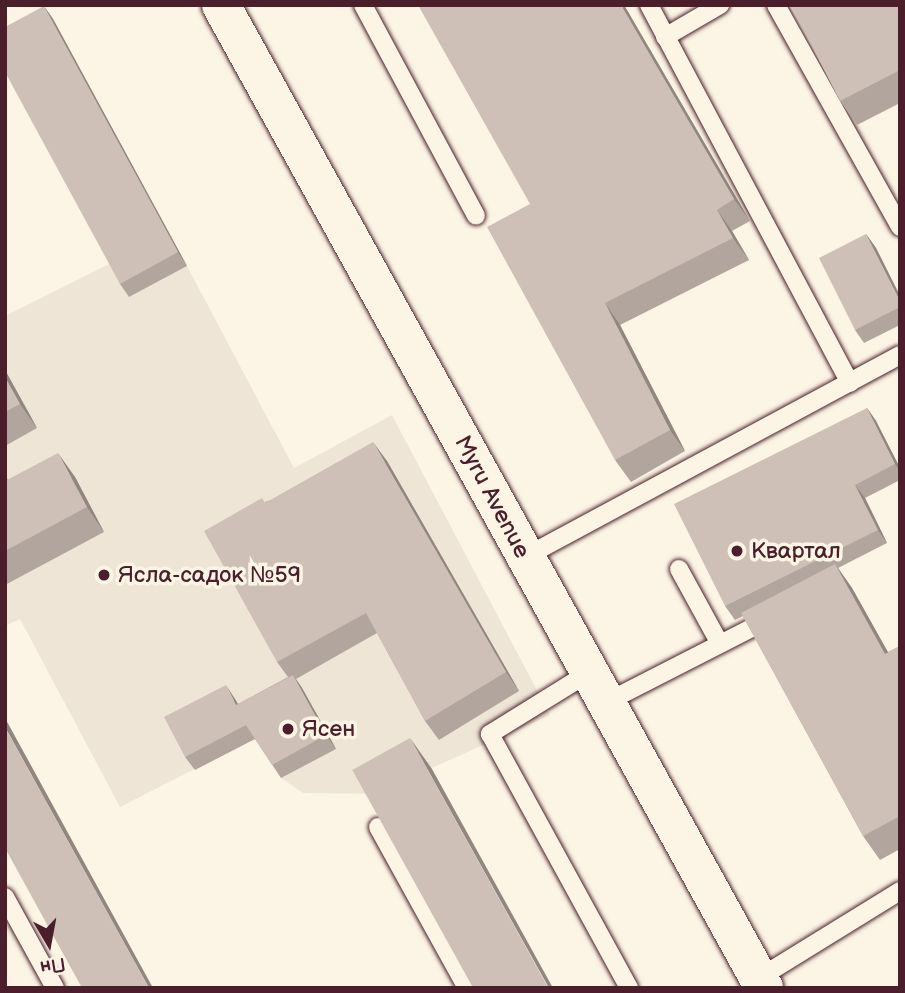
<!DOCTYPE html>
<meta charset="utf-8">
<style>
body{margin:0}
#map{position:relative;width:905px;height:993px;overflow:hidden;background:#fcf5e5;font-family:"Balsamiq Sans",sans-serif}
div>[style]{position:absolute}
.built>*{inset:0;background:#eee5d7}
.roads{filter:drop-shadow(0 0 2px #4a1f2b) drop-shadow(0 0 2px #4a1f2b)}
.service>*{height:18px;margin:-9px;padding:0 9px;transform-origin:9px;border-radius:9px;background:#fcf5e5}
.primary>*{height:38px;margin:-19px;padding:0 19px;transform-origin:19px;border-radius:19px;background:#fcf5e5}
.wall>*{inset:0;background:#b2a59d}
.shaded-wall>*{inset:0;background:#918680}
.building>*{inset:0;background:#cfc0b7;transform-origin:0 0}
.dots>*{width:19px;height:19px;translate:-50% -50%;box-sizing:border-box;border:4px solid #fcf5e5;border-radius:50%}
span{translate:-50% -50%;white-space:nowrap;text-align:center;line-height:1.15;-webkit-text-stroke:7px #fcf5e5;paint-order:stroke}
.street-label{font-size:23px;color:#4a1f2b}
.poi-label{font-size:23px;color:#4a1f2b}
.left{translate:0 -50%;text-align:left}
.frame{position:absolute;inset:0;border:7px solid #4a1f2b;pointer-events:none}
.north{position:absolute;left:14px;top:909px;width:70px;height:70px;-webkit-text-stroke:5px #fcf5e5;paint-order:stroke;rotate:170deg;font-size:19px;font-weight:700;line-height:28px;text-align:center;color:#4a1f2b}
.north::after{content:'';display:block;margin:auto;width:24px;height:32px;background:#4a1f2b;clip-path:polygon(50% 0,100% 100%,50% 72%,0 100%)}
</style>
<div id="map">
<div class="built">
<div style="clip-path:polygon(111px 263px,129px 297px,187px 266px,294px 468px,392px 415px,550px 715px,374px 794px,303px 793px,281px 778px,256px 738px,120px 807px,20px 619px,5px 626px,5px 316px)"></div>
</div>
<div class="roads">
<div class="service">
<div style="left:363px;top:5px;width:239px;rotate:61.8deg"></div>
<div style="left:649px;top:5px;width:428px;rotate:62deg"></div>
<div style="left:776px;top:5px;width:254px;rotate:60.8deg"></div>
<div style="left:665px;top:37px;width:64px;rotate:-30.2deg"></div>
<div style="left:525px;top:557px;width:426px;rotate:-28.3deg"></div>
<div style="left:679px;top:569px;width:85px;rotate:61.3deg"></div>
<div style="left:590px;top:672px;width:118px;rotate:148.2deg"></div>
<div style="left:490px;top:734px;width:290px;rotate:61.3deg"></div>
<div style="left:607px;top:702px;width:182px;rotate:-27.1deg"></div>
<div style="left:378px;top:827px;width:184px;rotate:61.1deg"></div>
<div style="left:5px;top:897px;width:104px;rotate:61.2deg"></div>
<div style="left:759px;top:978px;width:166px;rotate:-31.7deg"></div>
</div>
<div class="primary">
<div style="left:221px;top:5px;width:1123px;rotate:61.08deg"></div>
</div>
</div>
<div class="wall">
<div style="clip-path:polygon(624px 5px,750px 221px,732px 231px,749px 260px,620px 325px,685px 451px,631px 482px,615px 460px,530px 204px)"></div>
<div style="clip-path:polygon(900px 5px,900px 103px,857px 125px,840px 101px)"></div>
<div style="clip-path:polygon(44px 6px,53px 19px,187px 266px,129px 297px,120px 284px)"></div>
<div style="clip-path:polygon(866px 234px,876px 248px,900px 296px,900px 325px,864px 343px,855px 330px)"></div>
<div style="clip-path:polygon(5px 370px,37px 428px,5px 446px)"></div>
<div style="clip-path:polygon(867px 408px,876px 421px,900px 468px,900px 480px,865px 498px,887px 543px,838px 568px,852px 588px,888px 652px,900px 646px,900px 849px,880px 860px,863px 836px,743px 616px,735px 620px,725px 606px)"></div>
<div style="clip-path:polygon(387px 461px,519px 691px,439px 740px,425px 721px,377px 633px,296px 679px,302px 688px,336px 749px,281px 778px,255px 739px,195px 770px,185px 757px,235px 699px,238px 704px,288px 677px,277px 662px,265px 502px)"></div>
<div style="clip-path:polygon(5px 475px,8px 480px,75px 477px,104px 532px,5px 585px)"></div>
</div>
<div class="shaded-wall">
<div style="clip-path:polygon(621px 5px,624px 5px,750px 221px,734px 199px)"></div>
<div style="clip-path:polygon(44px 6px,53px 19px,187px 266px,178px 252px)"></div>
<div style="clip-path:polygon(717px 210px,732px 231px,749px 260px,733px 238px)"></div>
<div style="clip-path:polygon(866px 234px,876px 248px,900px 296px,900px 301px)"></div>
<div style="clip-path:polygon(605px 303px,620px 325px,685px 451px,670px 430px)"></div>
<div style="clip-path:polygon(5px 370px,37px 428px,20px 404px,5px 377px)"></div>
<div style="clip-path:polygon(867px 408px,876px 421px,900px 468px,900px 471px,895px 464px)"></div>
<div style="clip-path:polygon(373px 442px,387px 461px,519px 691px,506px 672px)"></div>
<div style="clip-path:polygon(58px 453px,75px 477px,104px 532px,87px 507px)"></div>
<div style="clip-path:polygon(855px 485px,865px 498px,887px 543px,878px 530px)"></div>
<div style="clip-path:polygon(835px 564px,852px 588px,900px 674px,885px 654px)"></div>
<div style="clip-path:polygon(293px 675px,302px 688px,336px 749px,326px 735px)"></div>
<div style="clip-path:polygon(226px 685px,235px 699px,246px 719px,236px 705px)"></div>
<div style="clip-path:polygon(5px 718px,153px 988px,149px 988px,5px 727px)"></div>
<div style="clip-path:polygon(410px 738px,432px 769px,553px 988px,549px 988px)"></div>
</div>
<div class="building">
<div style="clip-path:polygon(418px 5px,621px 5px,734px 199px,717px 210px,733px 238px,605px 303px,670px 430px,615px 460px,487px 227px,530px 204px)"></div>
<div style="clip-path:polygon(791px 5px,900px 5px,900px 70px,840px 101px)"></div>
<div style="clip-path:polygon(44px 6px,178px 252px,120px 284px,5px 72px,5px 27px)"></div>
<div style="clip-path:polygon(866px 234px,900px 301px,900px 307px,855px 330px,819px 258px)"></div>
<div style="clip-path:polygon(5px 377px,20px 404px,5px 412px)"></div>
<div style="clip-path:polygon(867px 408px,895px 464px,855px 485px,878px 530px,725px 606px,674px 504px)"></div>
<div style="clip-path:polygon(373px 442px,506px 672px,425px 721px,366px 613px,277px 662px,204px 531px,262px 498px,265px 503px)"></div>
<div style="clip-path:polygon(58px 453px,87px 507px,5px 551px,5px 481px)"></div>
<div style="clip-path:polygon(835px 564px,885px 654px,900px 646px,900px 816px,863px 836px,741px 613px)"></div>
<div style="clip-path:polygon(293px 675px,326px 735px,272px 765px,244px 722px,246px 725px,185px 757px,164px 717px,226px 685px,236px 705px)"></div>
<div style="clip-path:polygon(5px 727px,149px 988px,82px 988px,5px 848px)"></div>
<div style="left:410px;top:738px;width:286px;height:66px;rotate:61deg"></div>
</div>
<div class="dots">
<div style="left:737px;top:551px;background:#4a1f2b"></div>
<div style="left:104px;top:575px;background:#4a1f2b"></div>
<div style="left:288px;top:729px;background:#4a1f2b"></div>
</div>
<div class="street-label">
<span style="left:492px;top:497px;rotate:62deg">Myru Avenue</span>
</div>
<div class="poi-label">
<span class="left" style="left:751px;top:551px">Квартал</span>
<span class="left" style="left:118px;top:575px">Ясла-садок №59</span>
<span class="left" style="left:302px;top:729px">Ясен</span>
</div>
<div class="frame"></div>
<div class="north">Пн</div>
</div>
